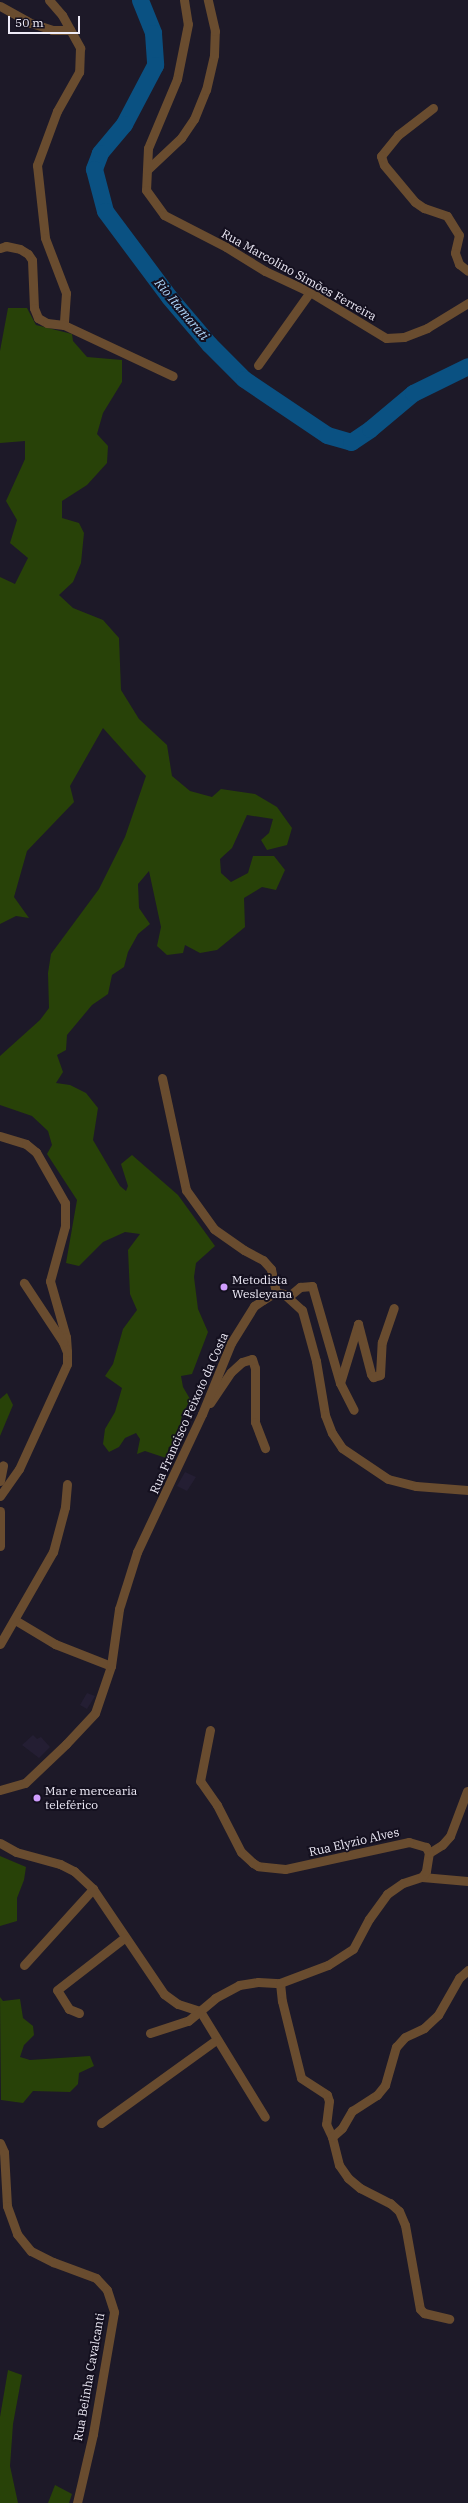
<!DOCTYPE html>
<meta charset="utf-8">
<style>
body{margin:0}
#map{position:relative;width:468px;height:2503px;overflow:hidden;background:#1d1928;font-family:"IBM Plex Serif",serif}
div>[style]{position:absolute}
.built>*{inset:0;background:#241e33}
.green>*{inset:0;background:#284208}
.river>*{height:17px;margin:-8.5px;padding:0 8.5px;transform-origin:8.5px;border-radius:8.5px;background:#0a5182}
.street>*{height:9px;margin:-4.5px;padding:0 4.5px;transform-origin:4.5px;border-radius:4.5px;background:#694c2f}
.dots>*{width:11px;height:11px;translate:-50% -50%;box-sizing:border-box;border:2px solid #14101f;border-radius:50%}
span{translate:-50% -50%;white-space:nowrap;text-align:center;line-height:1.15;-webkit-text-stroke:4px #14101f;paint-order:stroke}
.street-label{font-size:12px;color:#eeebf7}
.poi-label{font-size:12px;color:#eeebf7}
.left{translate:0 -50%;text-align:left}
.water-label{font-size:13px;color:#add4f7;font-style:italic}
.scale{position:absolute;left:8px;top:16px;width:72px;height:18px;box-sizing:border-box;border:2px solid #eeebf7;border-top:0;padding-left:5px;font-size:12px;line-height:14px;white-space:nowrap;color:#eeebf7;-webkit-text-stroke:3px #14101f;paint-order:stroke}
</style>
<div id="map">
<div class="built">
<div style="clip-path:polygon(185px 1472px,196px 1477px,187px 1491px,177px 1486px)"></div>
<div style="clip-path:polygon(87px 1693px,95px 1696px,87px 1709px,80px 1705px)"></div>
<div style="clip-path:polygon(33px 1735px,37px 1739px,41px 1737px,50px 1747px,39px 1758px,22px 1745px)"></div>
</div>
<div class="green">
<div style="clip-path:polygon(8px 308px,27px 308px,36px 325px,72px 334px,73px 341px,87px 357px,122px 360px,122px 382px,103px 413px,97px 434px,108px 446px,107px 463px,87px 485px,62px 501px,62px 518px,79px 523px,84px 533px,81px 563px,73px 582px,59px 595px,73px 608px,103px 620px,119px 638px,121px 690px,139px 719px,167px 745px,172px 776px,190px 791px,212px 797px,221px 789px,255px 794px,277px 807px,292px 828px,287px 845px,267px 850px,261px 840px,269px 833px,273px 819px,247px 815px,232px 848px,220px 859px,221px 873px,231px 882px,248px 873px,253px 856px,274px 856px,285px 870px,276px 890px,262px 887px,244px 898px,245px 927px,217px 950px,200px 953px,185px 945px,183px 953px,167px 955px,157px 946px,161px 927px,149px 871px,138px 884px,139px 908px,150px 924px,138px 934px,128px 952px,124px 967px,112px 975px,108px 994px,92px 1005px,67px 1035px,66px 1050px,57px 1055px,63px 1072px,56px 1083px,70px 1085px,86px 1093px,98px 1108px,93px 1140px,120px 1186px,126px 1191px,128px 1186px,121px 1164px,132px 1155px,178px 1195px,215px 1246px,196px 1263px,194px 1277px,198px 1309px,208px 1332px,192px 1374px,181px 1376px,183px 1387px,190px 1399px,181px 1419px,182px 1438px,172px 1460px,145px 1451px,137px 1454px,140px 1439px,136px 1433px,125px 1438px,119px 1447px,109px 1452px,103px 1444px,105px 1429px,115px 1412px,122px 1388px,105px 1376px,113px 1364px,123px 1329px,137px 1310px,130px 1294px,128px 1250px,140px 1234px,125px 1232px,103px 1242px,79px 1266px,66px 1263px,77px 1200px,47px 1154px,52px 1145px,48px 1131px,32px 1116px,0 1105px,0 1056px,40px 1020px,49px 1008px,48px 973px,51px 954px,99px 889px,125px 837px,146px 776px,103px 728px,70px 786px,74px 802px,27px 851px,14px 897px,29px 918px,16px 916px,0 924px,0 577px,15px 584px,28px 558px,10px 543px,17px 520px,6px 501px,25px 459px,25px 441px,0 443px,0 351px)"></div>
<div style="clip-path:polygon(7px 1393px,13px 1405px,0 1436px,0 1399px)"></div>
<div style="clip-path:polygon(0 1856px,26px 1867px,24px 1880px,17px 1898px,17px 1921px,0 1926px)"></div>
<div style="clip-path:polygon(0 1997px,3px 2001px,20px 1999px,23px 2018px,33px 2026px,34px 2035px,24px 2045px,20px 2057px,30px 2060px,90px 2056px,94px 2066px,79px 2073px,78px 2084px,70px 2092px,33px 2091px,23px 2103px,1px 2100px)"></div>
<div style="clip-path:polygon(8px 2370px,22px 2375px,13px 2424px,10px 2466px,18px 2503px,0 2503px,0 2417px)"></div>
<div style="clip-path:polygon(55px 2485px,72px 2494px,69px 2503px,48px 2503px)"></div>
</div>
<div class="river">
<div style="left:140px;top:0;width:35px;rotate:68deg"></div>
<div style="left:153px;top:33px;width:32px;rotate:86deg"></div>
<div style="left:155px;top:65px;width:67px;rotate:117.7deg"></div>
<div style="left:124px;top:124px;width:38px;rotate:130deg"></div>
<div style="left:100px;top:153px;width:17px;rotate:111deg"></div>
<div style="left:94px;top:169px;width:43px;rotate:75.3deg"></div>
<div style="left:105px;top:211px;width:107px;rotate:53.3deg"></div>
<div style="left:169px;top:297px;width:62px;rotate:49.6deg"></div>
<div style="left:209px;top:344px;width:49px;rotate:45deg"></div>
<div style="left:244px;top:379px;width:100px;rotate:34deg"></div>
<div style="left:327px;top:435px;width:25px;rotate:16deg"></div>
<div style="left:351px;top:442px;width:23px;rotate:-34deg"></div>
<div style="left:370px;top:429px;width:56px;rotate:-39.9deg"></div>
<div style="left:413px;top:393px;width:61px;rotate:-26.1deg"></div>
</div>
<div class="street">
<div style="left:49px;top:0;width:20px;rotate:49deg"></div>
<div style="left:62px;top:15px;width:38px;rotate:61deg"></div>
<div style="left:80px;top:48px;width:24px;rotate:92deg"></div>
<div style="left:79px;top:72px;width:45px;rotate:119.4deg"></div>
<div style="left:57px;top:111px;width:58px;rotate:110.3deg"></div>
<div style="left:37px;top:165px;width:73px;rotate:83.7deg"></div>
<div style="left:45px;top:238px;width:59px;rotate:69.1deg"></div>
<div style="left:66px;top:293px;width:32px;rotate:94deg"></div>
<div style="left:64px;top:325px;width:120px;rotate:25.1deg"></div>
<div style="left:184px;top:0;width:24px;rotate:81deg"></div>
<div style="left:188px;top:24px;width:56px;rotate:101.3deg"></div>
<div style="left:177px;top:79px;width:75px;rotate:112.8deg"></div>
<div style="left:148px;top:148px;width:42px;rotate:92.7deg"></div>
<div style="left:146px;top:190px;width:31px;rotate:54deg"></div>
<div style="left:164px;top:215px;width:70px;rotate:27.3deg"></div>
<div style="left:226px;top:247px;width:46px;rotate:31.6deg"></div>
<div style="left:265px;top:271px;width:50px;rotate:25deg"></div>
<div style="left:310px;top:292px;width:89px;rotate:31.2deg"></div>
<div style="left:386px;top:338px;width:18px;rotate:-3deg"></div>
<div style="left:404px;top:337px;width:25px;rotate:-21deg"></div>
<div style="left:427px;top:328px;width:48px;rotate:-31.4deg"></div>
<div style="left:0;top:6px;width:35px;rotate:29deg"></div>
<div style="left:31px;top:23px;width:22px;rotate:18deg"></div>
<div style="left:52px;top:30px;width:18px"></div>
<div style="left:433px;top:108px;width:44px;rotate:142.4deg"></div>
<div style="left:398px;top:135px;width:27px;rotate:129deg"></div>
<div style="left:381px;top:156px;width:9px;rotate:72deg"></div>
<div style="left:384px;top:165px;width:48px;rotate:50deg"></div>
<div style="left:415px;top:202px;width:11px;rotate:34deg"></div>
<div style="left:424px;top:208px;width:24px;rotate:19deg"></div>
<div style="left:447px;top:216px;width:22px;rotate:58deg"></div>
<div style="left:459px;top:235px;width:18px;rotate:103deg"></div>
<div style="left:455px;top:253px;width:12px;rotate:70deg"></div>
<div style="left:459px;top:264px;width:11px;rotate:38deg"></div>
<div style="left:147px;top:170px;width:47px;rotate:-43.3deg"></div>
<div style="left:181px;top:138px;width:23px;rotate:-56deg"></div>
<div style="left:194px;top:119px;width:31px;rotate:-68deg"></div>
<div style="left:206px;top:90px;width:36px;rotate:-77deg"></div>
<div style="left:214px;top:55px;width:24px;rotate:-88deg"></div>
<div style="left:215px;top:31px;width:32px;rotate:-103deg"></div>
<div style="left:0;top:248px;width:6px;rotate:-18deg"></div>
<div style="left:6px;top:246px;width:14px;rotate:12deg"></div>
<div style="left:20px;top:249px;width:9px;rotate:32deg"></div>
<div style="left:28px;top:254px;width:7px;rotate:56deg"></div>
<div style="left:32px;top:260px;width:48px;rotate:87.6deg"></div>
<div style="left:34px;top:308px;width:11px;rotate:68deg"></div>
<div style="left:38px;top:318px;width:10px;rotate:29deg"></div>
<div style="left:47px;top:323px;width:17px;rotate:7deg"></div>
<div style="left:258px;top:365px;width:90px;rotate:-54.5deg"></div>
<div style="left:162px;top:1078px;width:115px;rotate:77.9deg"></div>
<div style="left:186px;top:1190px;width:48px;rotate:54.3deg"></div>
<div style="left:214px;top:1229px;width:37px;rotate:35deg"></div>
<div style="left:244px;top:1250px;width:21px;rotate:28deg"></div>
<div style="left:263px;top:1260px;width:12px;rotate:48deg"></div>
<div style="left:271px;top:1269px;width:24px;rotate:78deg"></div>
<div style="left:0;top:1136px;width:27px;rotate:17deg"></div>
<div style="left:26px;top:1144px;width:13px;rotate:39deg"></div>
<div style="left:36px;top:1152px;width:59px;rotate:60.4deg"></div>
<div style="left:65px;top:1203px;width:23px;rotate:90deg"></div>
<div style="left:65px;top:1226px;width:57px;rotate:105.3deg"></div>
<div style="left:50px;top:1281px;width:58px;rotate:74.1deg"></div>
<div style="left:66px;top:1337px;width:15px;rotate:86deg"></div>
<div style="left:288px;top:1297px;width:16px;rotate:-40deg"></div>
<div style="left:300px;top:1287px;width:12px;rotate:-5deg"></div>
<div style="left:312px;top:1286px;width:101px;rotate:73.9deg"></div>
<div style="left:340px;top:1383px;width:30px;rotate:63deg"></div>
<div style="left:340px;top:1383px;width:62px;rotate:-73deg"></div>
<div style="left:358px;top:1324px;width:52px;rotate:75.4deg"></div>
<div style="left:371px;top:1374px;width:4px;rotate:56deg"></div>
<div style="left:373px;top:1377px;width:7px;rotate:-16deg"></div>
<div style="left:380px;top:1375px;width:33px;rotate:-87deg"></div>
<div style="left:382px;top:1342px;width:36px;rotate:-71deg"></div>
<div style="left:210px;top:1403px;width:37px;rotate:-56deg"></div>
<div style="left:231px;top:1372px;width:15px;rotate:-42deg"></div>
<div style="left:242px;top:1362px;width:10px;rotate:-17deg"></div>
<div style="left:252px;top:1359px;width:9px;rotate:72deg"></div>
<div style="left:255px;top:1368px;width:54px;rotate:90deg"></div>
<div style="left:255px;top:1422px;width:28px;rotate:69deg"></div>
<div style="left:0;top:1481px;width:16px;rotate:-79deg"></div>
<div style="left:0;top:1496px;width:33px;rotate:-55deg"></div>
<div style="left:19px;top:1469px;width:115px;rotate:-65.4deg"></div>
<div style="left:67px;top:1364px;width:12px;rotate:-90deg"></div>
<div style="left:67px;top:1352px;width:11px;rotate:-112deg"></div>
<div style="left:63px;top:1342px;width:71px;rotate:-123.5deg"></div>
<div style="left:0;top:1511px;width:35px;rotate:90deg"></div>
<div style="left:15px;top:1620px;width:47px;rotate:31deg"></div>
<div style="left:55px;top:1644px;width:60px;rotate:21.4deg"></div>
<div style="left:0;top:1644px;width:106px;rotate:-60.1deg"></div>
<div style="left:53px;top:1552px;width:47px;rotate:-75.1deg"></div>
<div style="left:65px;top:1507px;width:23px;rotate:-85deg"></div>
<div style="left:0;top:1790px;width:26px;rotate:-16deg"></div>
<div style="left:25px;top:1783px;width:57px;rotate:-43.6deg"></div>
<div style="left:66px;top:1744px;width:42px;rotate:-46.9deg"></div>
<div style="left:95px;top:1713px;width:50px;rotate:-71.2deg"></div>
<div style="left:111px;top:1666px;width:58px;rotate:-82deg"></div>
<div style="left:119px;top:1609px;width:60px;rotate:-72.5deg"></div>
<div style="left:137px;top:1552px;width:153px;rotate:-64.8deg"></div>
<div style="left:202px;top:1414px;width:77px;rotate:-67.8deg"></div>
<div style="left:231px;top:1343px;width:44px;rotate:-58.1deg"></div>
<div style="left:254px;top:1306px;width:11px;rotate:-34deg"></div>
<div style="left:263px;top:1300px;width:15px;rotate:-32deg"></div>
<div style="left:276px;top:1292px;width:8px;rotate:14deg"></div>
<div style="left:284px;top:1294px;width:24px;rotate:42deg"></div>
<div style="left:302px;top:1310px;width:53px;rotate:74.6deg"></div>
<div style="left:316px;top:1361px;width:55px;rotate:80.5deg"></div>
<div style="left:325px;top:1415px;width:19px;rotate:69deg"></div>
<div style="left:332px;top:1433px;width:18px;rotate:56deg"></div>
<div style="left:342px;top:1448px;width:55px;rotate:34deg"></div>
<div style="left:388px;top:1479px;width:29px;rotate:14deg"></div>
<div style="left:416px;top:1486px;width:52px;rotate:4.4deg"></div>
<div style="left:0;top:1843px;width:18px;rotate:29deg"></div>
<div style="left:16px;top:1852px;width:46px;rotate:15.3deg"></div>
<div style="left:60px;top:1864px;width:16px;rotate:27deg"></div>
<div style="left:74px;top:1871px;width:26px;rotate:43deg"></div>
<div style="left:93px;top:1889px;width:127px;rotate:55.9deg"></div>
<div style="left:164px;top:1994px;width:17px;rotate:36deg"></div>
<div style="left:178px;top:2004px;width:23px;rotate:18deg"></div>
<div style="left:200px;top:2011px;width:124px;rotate:58.5deg"></div>
<div style="left:429px;top:1853px;width:15px;rotate:-32deg"></div>
<div style="left:442px;top:1845px;width:12px;rotate:-48deg"></div>
<div style="left:450px;top:1836px;width:48px;rotate:-69.3deg"></div>
<div style="left:422px;top:1877px;width:46px;rotate:5deg"></div>
<div style="left:24px;top:1965px;width:103px;rotate:-47.8deg"></div>
<div style="left:280px;top:1983px;width:18px;rotate:84deg"></div>
<div style="left:282px;top:2001px;width:79px;rotate:76.1deg"></div>
<div style="left:301px;top:2078px;width:31px;rotate:33deg"></div>
<div style="left:327px;top:2095px;width:6px;rotate:72deg"></div>
<div style="left:329px;top:2101px;width:23px;rotate:97deg"></div>
<div style="left:326px;top:2124px;width:14px;rotate:65deg"></div>
<div style="left:332px;top:2137px;width:29px;rotate:76deg"></div>
<div style="left:339px;top:2165px;width:16px;rotate:55deg"></div>
<div style="left:348px;top:2178px;width:16px;rotate:40deg"></div>
<div style="left:360px;top:2188px;width:34px;rotate:27deg"></div>
<div style="left:390px;top:2203px;width:12px;rotate:42deg"></div>
<div style="left:399px;top:2211px;width:15px;rotate:67deg"></div>
<div style="left:405px;top:2225px;width:85px;rotate:79.9deg"></div>
<div style="left:420px;top:2309px;width:6px;rotate:45deg"></div>
<div style="left:424px;top:2313px;width:26px;rotate:13deg"></div>
<div style="left:79px;top:2013px;width:11px;rotate:-158deg"></div>
<div style="left:69px;top:2009px;width:22px;rotate:-122deg"></div>
<div style="left:57px;top:1990px;width:85px;rotate:-37.8deg"></div>
<div style="left:150px;top:2033px;width:40px;rotate:-18deg"></div>
<div style="left:188px;top:2021px;width:35px;rotate:-40deg"></div>
<div style="left:215px;top:1998px;width:27px;rotate:-28deg"></div>
<div style="left:239px;top:1985px;width:19px;rotate:-9deg"></div>
<div style="left:258px;top:1982px;width:22px;rotate:3deg"></div>
<div style="left:280px;top:1983px;width:51px;rotate:-20.6deg"></div>
<div style="left:328px;top:1965px;width:30px;rotate:-33deg"></div>
<div style="left:353px;top:1949px;width:34px;rotate:-62deg"></div>
<div style="left:369px;top:1919px;width:31px;rotate:-54deg"></div>
<div style="left:387px;top:1894px;width:19px;rotate:-35deg"></div>
<div style="left:403px;top:1883px;width:20px;rotate:-18deg"></div>
<div style="left:422px;top:1877px;width:7px;rotate:-56deg"></div>
<div style="left:426px;top:1871px;width:18px;rotate:-81deg"></div>
<div style="left:429px;top:1853px;width:7px;rotate:-117deg"></div>
<div style="left:426px;top:1847px;width:18px;rotate:-164deg"></div>
<div style="left:409px;top:1842px;width:127px;rotate:167.7deg"></div>
<div style="left:285px;top:1869px;width:27px;rotate:-174deg"></div>
<div style="left:258px;top:1866px;width:6px;rotate:-149deg"></div>
<div style="left:253px;top:1863px;width:16px;rotate:-137deg"></div>
<div style="left:241px;top:1852px;width:53px;rotate:-117.1deg"></div>
<div style="left:217px;top:1805px;width:29px;rotate:-125deg"></div>
<div style="left:200px;top:1781px;width:52px;rotate:-78.9deg"></div>
<div style="left:101px;top:2123px;width:142px;rotate:-35.8deg"></div>
<div style="left:332px;top:2137px;width:13px;rotate:-42deg"></div>
<div style="left:342px;top:2128px;width:20px;rotate:-60deg"></div>
<div style="left:352px;top:2111px;width:30px;rotate:-33deg"></div>
<div style="left:377px;top:2095px;width:13px;rotate:-51deg"></div>
<div style="left:385px;top:2085px;width:40px;rotate:-74deg"></div>
<div style="left:396px;top:2047px;width:13px;rotate:-48deg"></div>
<div style="left:405px;top:2037px;width:21px;rotate:-25deg"></div>
<div style="left:424px;top:2028px;width:19px;rotate:-43deg"></div>
<div style="left:438px;top:2015px;width:43px;rotate:-60.4deg"></div>
<div style="left:459px;top:1978px;width:12px;rotate:-42deg"></div>
<div style="left:0;top:2143px;width:10px;rotate:66deg"></div>
<div style="left:4px;top:2152px;width:54px;rotate:86.8deg"></div>
<div style="left:7px;top:2206px;width:30px;rotate:70deg"></div>
<div style="left:17px;top:2234px;width:22px;rotate:51deg"></div>
<div style="left:31px;top:2251px;width:25px;rotate:27deg"></div>
<div style="left:53px;top:2262px;width:46px;rotate:20.4deg"></div>
<div style="left:96px;top:2278px;width:16px;rotate:47deg"></div>
<div style="left:107px;top:2290px;width:23px;rotate:72deg"></div>
<div style="left:114px;top:2312px;width:124px;rotate:99.8deg"></div>
<div style="left:93px;top:2434px;width:71px;rotate:103.1deg"></div>
</div>
<div class="dots">
<div style="left:224px;top:1287px;background:#d09dfe"></div>
<div style="left:37px;top:1798px;background:#d09dfe"></div>
</div>
<div class="street-label">
<span style="left:299px;top:275px;rotate:29deg">Rua Marcolino Simões Ferreira</span>
<span style="left:189px;top:1413px;rotate:-66deg">Rua Francisco Peixoto da Costa</span>
<span style="left:354px;top:1842px;rotate:-13deg">Rua Elyzio Alves</span>
<span style="left:89px;top:2377px;rotate:-80deg">Rua Belinha Cavalcanti</span>
</div>
<div class="poi-label">
<span class="left" style="left:232px;top:1287px">Metodista<br>Wesleyana</span>
<span class="left" style="left:45px;top:1798px">Mar e mercearia<br>teleférico</span>
</div>
<div class="water-label">
<span style="left:181px;top:310px;rotate:50deg">Rio Itamarati</span>
</div>
<div class="scale">50 m</div>
</div>
